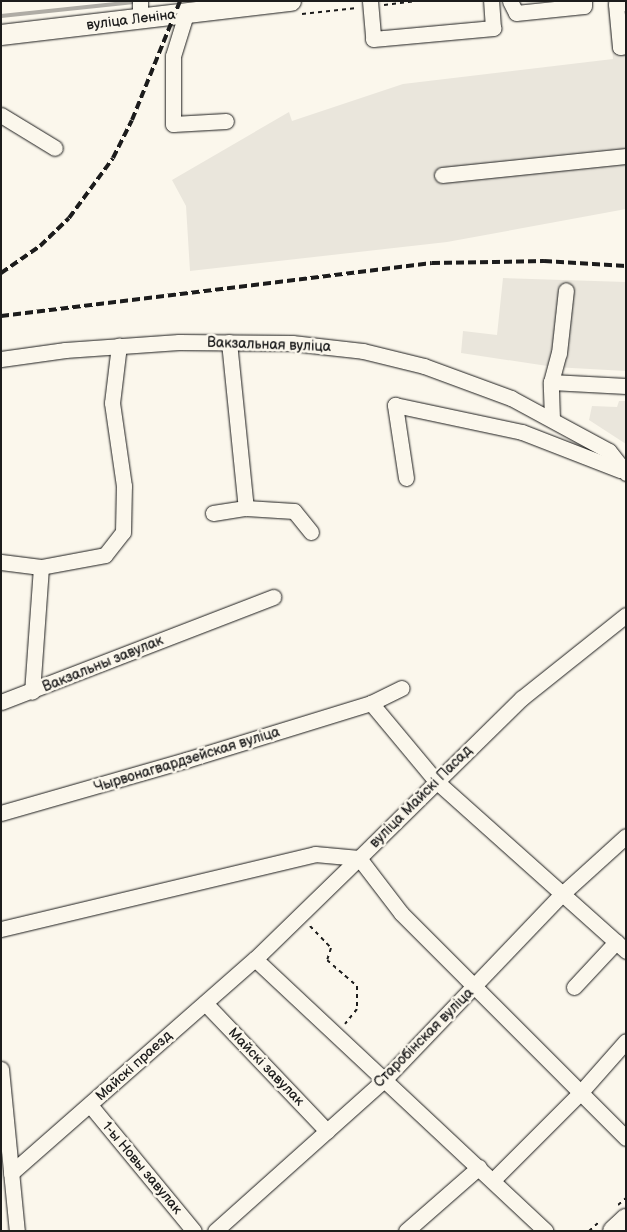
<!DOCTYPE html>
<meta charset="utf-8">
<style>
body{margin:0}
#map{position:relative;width:627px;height:1232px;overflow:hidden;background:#fbf7ec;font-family:"Balsamiq Sans",sans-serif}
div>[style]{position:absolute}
.built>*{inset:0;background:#eae6dc}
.stream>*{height:4px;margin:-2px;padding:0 2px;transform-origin:2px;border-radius:2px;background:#afaca5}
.path>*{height:2px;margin-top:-1px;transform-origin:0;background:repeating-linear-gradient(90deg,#1c1c1c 0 4px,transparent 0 8px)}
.roads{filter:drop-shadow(0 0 1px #1c1c1c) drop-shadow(0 0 1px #1c1c1c)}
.minor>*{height:15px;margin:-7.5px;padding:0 7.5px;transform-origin:7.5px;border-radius:7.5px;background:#fbf7ec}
.major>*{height:20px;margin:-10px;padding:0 10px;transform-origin:10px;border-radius:10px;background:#fbf7ec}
.rail>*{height:4px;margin-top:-2px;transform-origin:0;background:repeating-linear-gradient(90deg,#1c1c1c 0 8px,transparent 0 12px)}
span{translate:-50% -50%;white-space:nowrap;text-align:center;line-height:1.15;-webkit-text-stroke:5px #fbf7ec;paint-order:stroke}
.street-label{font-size:14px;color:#1c1c1c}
.frame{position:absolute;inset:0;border:2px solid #1c1c1c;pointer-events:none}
</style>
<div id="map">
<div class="built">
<div style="clip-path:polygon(607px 1px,626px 1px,626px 209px,447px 242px,190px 271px,186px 206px,172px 180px,289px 112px,292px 121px,403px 84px,613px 59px)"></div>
<div style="clip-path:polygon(503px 278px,626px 282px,626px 371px,554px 367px,461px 353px,463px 331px,497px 335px)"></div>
<div style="clip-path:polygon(619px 401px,626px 401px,626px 444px,589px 420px,592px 406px,617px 407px)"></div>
</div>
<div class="stream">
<div style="left:1px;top:16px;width:134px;rotate:-6deg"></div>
</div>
<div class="path">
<div style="left:384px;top:5px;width:31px;rotate:-7deg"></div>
<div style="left:302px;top:14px;width:55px;rotate:-6.2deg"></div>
<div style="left:310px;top:926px;width:30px;rotate:46deg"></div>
<div style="left:331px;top:948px;width:13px;rotate:108deg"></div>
<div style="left:327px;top:960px;width:40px;rotate:41deg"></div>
<div style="left:357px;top:986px;width:23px;rotate:90deg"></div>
<div style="left:357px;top:1009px;width:19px;rotate:129deg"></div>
<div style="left:618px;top:1205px;width:11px;rotate:-41deg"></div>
<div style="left:589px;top:1231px;width:15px;rotate:-42deg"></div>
</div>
<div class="roads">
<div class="minor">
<div style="left:140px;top:1px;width:18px;rotate:90deg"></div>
<div style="left:370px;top:1px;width:38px;rotate:85deg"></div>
<div style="left:373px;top:39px;width:121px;rotate:-5.2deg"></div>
<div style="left:493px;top:28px;width:27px;rotate:-94deg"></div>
<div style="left:510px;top:1px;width:13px;rotate:63deg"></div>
<div style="left:516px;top:13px;width:68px;rotate:-5.9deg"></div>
<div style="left:584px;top:6px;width:5px;rotate:-90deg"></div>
<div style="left:626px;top:3px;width:10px;rotate:174deg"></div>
<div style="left:616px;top:4px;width:43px;rotate:84.7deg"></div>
<div style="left:620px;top:47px;width:6px;rotate:-9deg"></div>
<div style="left:186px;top:14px;width:44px;rotate:107.2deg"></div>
<div style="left:173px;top:56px;width:68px;rotate:90deg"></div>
<div style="left:173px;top:124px;width:53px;rotate:-3.2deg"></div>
<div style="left:1px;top:115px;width:63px;rotate:31.4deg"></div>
<div style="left:442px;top:175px;width:185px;rotate:-5.9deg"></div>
<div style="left:229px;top:342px;width:167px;rotate:84.2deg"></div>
<div style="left:1px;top:359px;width:65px;rotate:-8deg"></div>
<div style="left:65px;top:350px;width:114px;rotate:-4deg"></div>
<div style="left:179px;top:342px;width:113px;rotate:0.5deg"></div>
<div style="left:292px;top:343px;width:71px;rotate:6.4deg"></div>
<div style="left:363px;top:351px;width:63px;rotate:13.8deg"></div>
<div style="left:424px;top:366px;width:93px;rotate:20.2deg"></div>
<div style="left:511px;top:398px;width:111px;rotate:28.4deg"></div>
<div style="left:609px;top:451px;width:28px;rotate:52deg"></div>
<div style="left:551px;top:382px;width:75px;rotate:3.1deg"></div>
<div style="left:552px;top:419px;width:37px;rotate:-92deg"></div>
<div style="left:551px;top:382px;width:30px;rotate:-75deg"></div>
<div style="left:559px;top:353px;width:63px;rotate:-83.7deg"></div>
<div style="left:406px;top:478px;width:74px;rotate:-98.6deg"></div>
<div style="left:395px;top:405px;width:130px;rotate:12deg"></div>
<div style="left:522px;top:432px;width:105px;rotate:21.2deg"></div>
<div style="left:213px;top:513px;width:33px;rotate:-9deg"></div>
<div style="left:246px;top:508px;width:48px;rotate:3.6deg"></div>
<div style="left:294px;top:511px;width:27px;rotate:51deg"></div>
<div style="left:1px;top:562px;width:40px;rotate:7.1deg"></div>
<div style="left:41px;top:567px;width:125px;rotate:94.1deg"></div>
<div style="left:41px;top:567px;width:65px;rotate:-10.6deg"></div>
<div style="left:105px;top:555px;width:29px;rotate:-52deg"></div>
<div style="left:123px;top:532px;width:46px;rotate:-88.8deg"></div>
<div style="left:124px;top:486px;width:84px;rotate:-98.2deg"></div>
<div style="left:112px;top:403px;width:58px;rotate:-83.1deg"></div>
<div style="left:1px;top:702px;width:292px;rotate:-21.1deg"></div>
<div style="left:371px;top:703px;width:102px;rotate:50.2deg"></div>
<div style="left:436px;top:781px;width:255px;rotate:41.8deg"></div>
<div style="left:1px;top:813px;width:192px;rotate:-16deg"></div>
<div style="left:186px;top:760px;width:194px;rotate:-17.1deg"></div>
<div style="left:371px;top:703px;width:34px;rotate:-26deg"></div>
<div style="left:1px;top:929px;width:323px;rotate:-13.4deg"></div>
<div style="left:315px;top:854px;width:44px;rotate:5.2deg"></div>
<div style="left:359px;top:858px;width:228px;rotate:-44.5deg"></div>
<div style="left:522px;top:698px;width:133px;rotate:-38.6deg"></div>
<div style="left:255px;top:959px;width:398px;rotate:43.1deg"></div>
<div style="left:574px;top:987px;width:62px;rotate:-47deg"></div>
<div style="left:205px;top:1003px;width:177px;rotate:46.4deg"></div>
<div style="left:1px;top:1069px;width:163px;rotate:84.4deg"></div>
<div style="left:90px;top:1105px;width:163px;rotate:50.5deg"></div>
<div style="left:11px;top:1173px;width:325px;rotate:-41.3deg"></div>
<div style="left:255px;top:959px;width:145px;rotate:-44.2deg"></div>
<div style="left:359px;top:858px;width:69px;rotate:52.6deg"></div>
<div style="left:401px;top:913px;width:318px;rotate:45deg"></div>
<div style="left:493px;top:1180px;width:123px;rotate:-45deg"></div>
<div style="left:580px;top:1093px;width:69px;rotate:-48.5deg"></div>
<div style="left:215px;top:1231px;width:228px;rotate:-41.8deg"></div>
<div style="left:385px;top:1079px;width:256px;rotate:-46.3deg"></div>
<div style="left:562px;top:894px;width:86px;rotate:-42.2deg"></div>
<div style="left:406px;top:1231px;width:97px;rotate:-41.2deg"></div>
</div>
<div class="major">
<div style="left:1px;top:35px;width:292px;rotate:-6.7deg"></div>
<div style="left:613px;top:1231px;width:18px;rotate:-43deg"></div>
</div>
</div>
<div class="rail">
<div style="left:1px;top:273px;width:47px;rotate:-34.7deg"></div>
<div style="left:40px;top:246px;width:40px;rotate:-44deg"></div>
<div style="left:69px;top:218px;width:74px;rotate:-53.7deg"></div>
<div style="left:113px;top:158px;width:42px;rotate:-63.4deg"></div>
<div style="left:132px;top:120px;width:128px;rotate:-68deg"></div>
<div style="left:1px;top:316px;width:434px;rotate:-7deg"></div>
<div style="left:432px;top:263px;width:112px;rotate:-1deg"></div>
<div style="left:544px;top:261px;width:82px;rotate:3.5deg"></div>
</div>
<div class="street-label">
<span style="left:131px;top:20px;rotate:-7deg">вуліца Леніна</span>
<span style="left:269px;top:345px;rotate:2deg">Вакзальная вуліца</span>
<span style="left:103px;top:664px;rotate:-22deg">Вакзальны завулак</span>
<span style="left:187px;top:760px;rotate:-17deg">Чырвонагвардзейская вуліца</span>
<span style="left:421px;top:797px;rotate:-45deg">вуліца Майскі Пасад</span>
<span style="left:424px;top:1038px;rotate:-45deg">Старобінская вуліца</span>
<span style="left:134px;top:1066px;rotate:-42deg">Майскі праезд</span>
<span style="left:266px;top:1067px;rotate:46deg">Майскі завулак</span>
<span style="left:142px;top:1168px;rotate:50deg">1-ы Новы завулак</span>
</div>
<div class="frame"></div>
</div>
